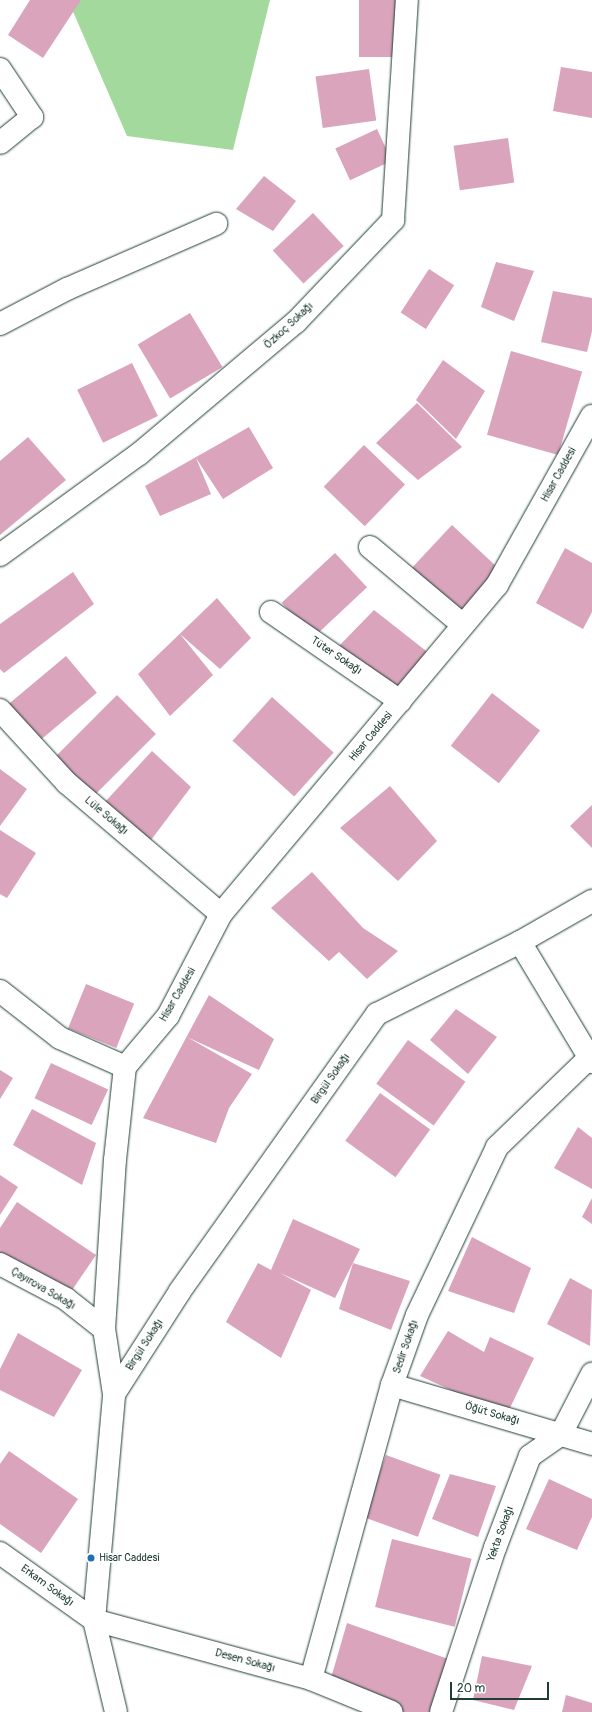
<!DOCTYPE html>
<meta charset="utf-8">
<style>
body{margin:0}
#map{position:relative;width:592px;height:1712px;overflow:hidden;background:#fff;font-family:Pangolin,sans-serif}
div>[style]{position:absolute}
.green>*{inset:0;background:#a3d99c}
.building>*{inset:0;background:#d9a4bc;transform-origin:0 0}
.roads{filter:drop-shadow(0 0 1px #1f3d34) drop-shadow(0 0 1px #1f3d34)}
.minor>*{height:22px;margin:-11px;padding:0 11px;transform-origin:11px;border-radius:11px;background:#fff}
.dots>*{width:11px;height:11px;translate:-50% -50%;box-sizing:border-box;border:2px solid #fff;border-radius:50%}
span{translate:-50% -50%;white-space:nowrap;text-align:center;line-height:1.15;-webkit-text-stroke:3.5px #fff;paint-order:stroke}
.street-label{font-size:11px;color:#1f3d34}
.poi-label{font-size:11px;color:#1f3d34}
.left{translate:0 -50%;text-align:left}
.scale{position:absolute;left:450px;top:1682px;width:99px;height:18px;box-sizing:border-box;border:2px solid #1f3d34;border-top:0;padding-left:5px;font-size:12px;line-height:14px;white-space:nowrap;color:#1f3d34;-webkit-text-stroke:3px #fff;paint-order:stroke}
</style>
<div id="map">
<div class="green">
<div style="clip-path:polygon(68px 0,270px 0,233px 150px,127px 136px)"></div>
</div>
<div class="building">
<div style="clip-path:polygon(30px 0,81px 0,43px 58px,8px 35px)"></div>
<div style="left:359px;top:0;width:42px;height:57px"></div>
<div style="clip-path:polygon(561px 67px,592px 72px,592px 118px,553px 111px)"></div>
<div style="left:369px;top:69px;width:52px;height:54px;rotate:82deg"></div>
<div style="left:377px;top:129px;width:35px;height:46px;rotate:65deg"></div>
<div style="left:508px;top:138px;width:45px;height:55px;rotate:82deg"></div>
<div style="clip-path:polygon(264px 176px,296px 201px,273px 231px,236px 209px)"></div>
<div style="left:313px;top:213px;width:45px;height:55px;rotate:47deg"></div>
<div style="clip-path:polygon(496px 262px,534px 271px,514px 321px,481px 307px)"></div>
<div style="left:429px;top:269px;width:30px;height:52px;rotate:33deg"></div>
<div style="clip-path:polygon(553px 291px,592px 298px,592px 331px,587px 352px,541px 342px)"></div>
<div style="left:190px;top:313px;width:63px;height:61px;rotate:59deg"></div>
<div style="left:511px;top:351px;width:74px;height:87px;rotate:16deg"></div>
<div style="clip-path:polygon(443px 360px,485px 391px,456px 439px,416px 400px)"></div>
<div style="left:132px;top:363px;width:59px;height:61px;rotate:64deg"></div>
<div style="clip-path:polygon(417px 403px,462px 447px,418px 480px,376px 443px)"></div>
<div style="clip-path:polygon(249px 427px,273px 468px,223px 499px,196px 458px,211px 494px,160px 516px,145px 486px)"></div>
<div style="clip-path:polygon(28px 437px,66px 480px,0 535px,0 461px)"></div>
<div style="left:364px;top:445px;width:57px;height:58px;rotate:44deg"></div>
<div style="left:452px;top:525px;width:71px;height:61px;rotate:43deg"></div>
<div style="clip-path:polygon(565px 548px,592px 563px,592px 612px,583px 629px,536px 603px)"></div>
<div style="left:335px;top:553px;width:47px;height:73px;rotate:47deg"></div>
<div style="clip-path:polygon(73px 572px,94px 604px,4px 673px,0 669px,0 624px)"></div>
<div style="clip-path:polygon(217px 598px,251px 638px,220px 669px,180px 634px,213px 675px,170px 716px,138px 674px)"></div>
<div style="clip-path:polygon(374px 610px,430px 654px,400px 701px,337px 648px)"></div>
<div style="left:66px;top:656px;width:48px;height:76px;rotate:50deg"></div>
<div style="left:492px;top:693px;width:61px;height:67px;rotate:38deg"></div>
<div style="left:117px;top:695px;width:55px;height:96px;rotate:45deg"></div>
<div style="left:272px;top:697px;width:83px;height:59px;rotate:42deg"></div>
<div style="clip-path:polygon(152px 751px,191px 787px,151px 840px,105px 802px)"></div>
<div style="clip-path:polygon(0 769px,27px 789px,0 826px)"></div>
<div style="clip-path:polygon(390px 786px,437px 841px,398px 881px,340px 828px)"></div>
<div style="clip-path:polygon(592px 805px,592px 848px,570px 826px)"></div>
<div style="clip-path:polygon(0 830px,36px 853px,7px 898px,0 894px)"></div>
<div style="clip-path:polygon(312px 872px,363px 928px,398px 951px,367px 979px,339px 952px,329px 961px,271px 908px)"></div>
<div style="left:86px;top:984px;width:52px;height:48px;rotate:22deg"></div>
<div style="clip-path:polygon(209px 995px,274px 1039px,259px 1070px,187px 1037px,252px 1074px,229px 1108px,216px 1143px,143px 1118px)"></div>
<div style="clip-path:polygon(456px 1009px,497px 1037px,468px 1074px,430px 1040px)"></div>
<div style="left:408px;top:1040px;width:71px;height:54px;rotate:36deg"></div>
<div style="left:51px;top:1063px;width:63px;height:39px;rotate:25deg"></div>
<div style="clip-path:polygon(0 1070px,13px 1078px,0 1099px)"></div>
<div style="left:380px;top:1093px;width:62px;height:59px;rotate:36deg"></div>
<div style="clip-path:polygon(32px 1109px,96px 1143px,82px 1185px,13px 1145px)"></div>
<div style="clip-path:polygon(578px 1127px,592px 1138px,592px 1189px,554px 1168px)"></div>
<div style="clip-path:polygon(0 1175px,18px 1187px,0 1215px)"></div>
<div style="clip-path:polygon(592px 1198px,592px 1224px,582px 1217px)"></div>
<div style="clip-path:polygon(17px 1202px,96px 1255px,66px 1299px,0 1255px,0 1228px)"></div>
<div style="clip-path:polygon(293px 1219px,360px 1249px,335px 1298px,280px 1273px,311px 1290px,281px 1358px,226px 1322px,258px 1263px,271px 1270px)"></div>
<div style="clip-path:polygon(472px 1237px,531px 1268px,514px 1313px,448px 1291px)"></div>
<div style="clip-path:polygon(353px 1263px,410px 1281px,391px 1330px,339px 1309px)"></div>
<div style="clip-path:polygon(570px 1278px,592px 1290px,590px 1346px,547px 1324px)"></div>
<div style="clip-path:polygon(448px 1331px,484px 1352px,490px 1337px,534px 1358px,509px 1410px,464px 1396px,420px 1376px)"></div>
<div style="clip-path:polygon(18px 1333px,82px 1370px,54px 1417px,0 1390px,0 1369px)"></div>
<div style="clip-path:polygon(9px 1451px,78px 1499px,41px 1553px,0 1524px,0 1464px)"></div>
<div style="left:386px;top:1455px;width:58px;height:66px;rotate:20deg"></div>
<div style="clip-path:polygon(450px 1474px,496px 1486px,478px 1537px,432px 1519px)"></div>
<div style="clip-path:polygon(549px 1479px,592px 1499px,592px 1517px,577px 1550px,526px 1529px)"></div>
<div style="left:392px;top:1539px;width:82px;height:70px;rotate:14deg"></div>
<div style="clip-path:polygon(347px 1623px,451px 1660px,430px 1712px,402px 1712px,331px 1678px)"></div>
<div style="clip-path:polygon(482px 1656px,532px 1666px,514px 1710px,473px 1700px)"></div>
<div style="clip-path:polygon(566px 1695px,592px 1703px,592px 1712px,562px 1712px)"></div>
</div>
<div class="roads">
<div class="minor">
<div style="left:0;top:69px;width:58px;rotate:56.3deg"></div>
<div style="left:32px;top:117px;width:41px;rotate:140.9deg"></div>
<div style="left:0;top:324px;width:76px;rotate:-27.6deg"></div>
<div style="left:67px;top:289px;width:163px;rotate:-23.6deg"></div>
<div style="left:370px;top:547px;width:121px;rotate:40deg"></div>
<div style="left:0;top:555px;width:172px;rotate:-36deg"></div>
<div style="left:139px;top:454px;width:205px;rotate:-40.1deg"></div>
<div style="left:296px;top:322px;width:141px;rotate:-46.4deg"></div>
<div style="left:393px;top:220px;width:220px;rotate:-86.4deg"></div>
<div style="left:271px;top:612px;width:157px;rotate:34.6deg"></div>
<div style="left:0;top:710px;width:99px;rotate:47.5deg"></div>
<div style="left:67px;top:783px;width:202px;rotate:40.4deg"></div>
<div style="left:520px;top:942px;width:83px;rotate:-29.7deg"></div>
<div style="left:0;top:991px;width:76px;rotate:38.1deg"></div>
<div style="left:60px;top:1038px;width:71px;rotate:24deg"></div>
<div style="left:0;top:1264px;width:75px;rotate:27.9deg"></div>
<div style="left:66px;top:1299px;width:48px;rotate:38.3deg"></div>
<div style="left:392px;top:1385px;width:209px;rotate:16.4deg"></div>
<div style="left:114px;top:1394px;width:122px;rotate:-57.3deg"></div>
<div style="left:180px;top:1291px;width:340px;rotate:-54.6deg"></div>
<div style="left:377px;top:1014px;width:160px;rotate:-26.7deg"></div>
<div style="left:520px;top:942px;width:140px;rotate:59deg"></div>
<div style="left:0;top:1553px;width:115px;rotate:35.5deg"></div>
<div style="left:94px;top:1620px;width:225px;rotate:15.2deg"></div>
<div style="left:311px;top:1679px;width:87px;rotate:22.2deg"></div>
<div style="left:311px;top:1679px;width:305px;rotate:-74.6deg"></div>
<div style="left:392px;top:1385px;width:74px;rotate:-70.3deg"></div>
<div style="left:417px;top:1315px;width:186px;rotate:-64.5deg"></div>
<div style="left:497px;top:1147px;width:127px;rotate:-44deg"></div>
<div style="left:116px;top:1712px;width:95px;rotate:-103.4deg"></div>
<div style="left:94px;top:1620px;width:227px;rotate:-84.9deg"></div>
<div style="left:114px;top:1394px;width:66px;rotate:-98.7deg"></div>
<div style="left:104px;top:1329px;width:169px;rotate:-86.3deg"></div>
<div style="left:115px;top:1160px;width:94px;rotate:-83.9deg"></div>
<div style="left:125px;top:1067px;width:67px;rotate:-49.9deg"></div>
<div style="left:168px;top:1016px;width:115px;rotate:-62.5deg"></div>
<div style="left:221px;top:914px;width:429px;rotate:-50deg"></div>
<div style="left:497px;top:585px;width:194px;rotate:-60.7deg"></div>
<div style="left:441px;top:1712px;width:173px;rotate:-71.8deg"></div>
<div style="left:495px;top:1548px;width:98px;rotate:-69.2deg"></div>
<div style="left:530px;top:1456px;width:38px;rotate:-35deg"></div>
<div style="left:561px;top:1434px;width:68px;rotate:-62.7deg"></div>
</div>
</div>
<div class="dots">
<div style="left:91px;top:1558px;background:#1f6fb2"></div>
</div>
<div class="street-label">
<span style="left:289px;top:326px;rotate:-43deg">Özkoç Sokağı</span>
<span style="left:559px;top:475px;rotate:-61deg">Hisar Caddesi</span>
<span style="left:336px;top:656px;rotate:34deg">Tüter Sokağı</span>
<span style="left:371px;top:737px;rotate:-50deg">Hisar Caddesi</span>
<span style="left:106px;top:816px;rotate:40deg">Lüle Sokağı</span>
<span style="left:178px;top:995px;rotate:-60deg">Hisar Caddesi</span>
<span style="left:331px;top:1079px;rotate:-55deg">Birgül Sokağı</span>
<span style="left:43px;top:1289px;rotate:30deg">Çayırova Sokağı</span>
<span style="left:145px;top:1345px;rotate:-57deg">Birgül Sokağı</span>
<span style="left:406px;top:1347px;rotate:-71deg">Sedir Sokağı</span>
<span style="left:492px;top:1414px;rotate:16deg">Öğüt Sokağı</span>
<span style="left:501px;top:1534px;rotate:-70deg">Yekta Sokağı</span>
<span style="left:47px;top:1586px;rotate:36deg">Erkam Sokağı</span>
<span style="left:245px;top:1661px;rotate:15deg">Desen Sokağı</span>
</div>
<div class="poi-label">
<span class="left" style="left:99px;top:1558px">Hisar Caddesi</span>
</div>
<div class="scale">20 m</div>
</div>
